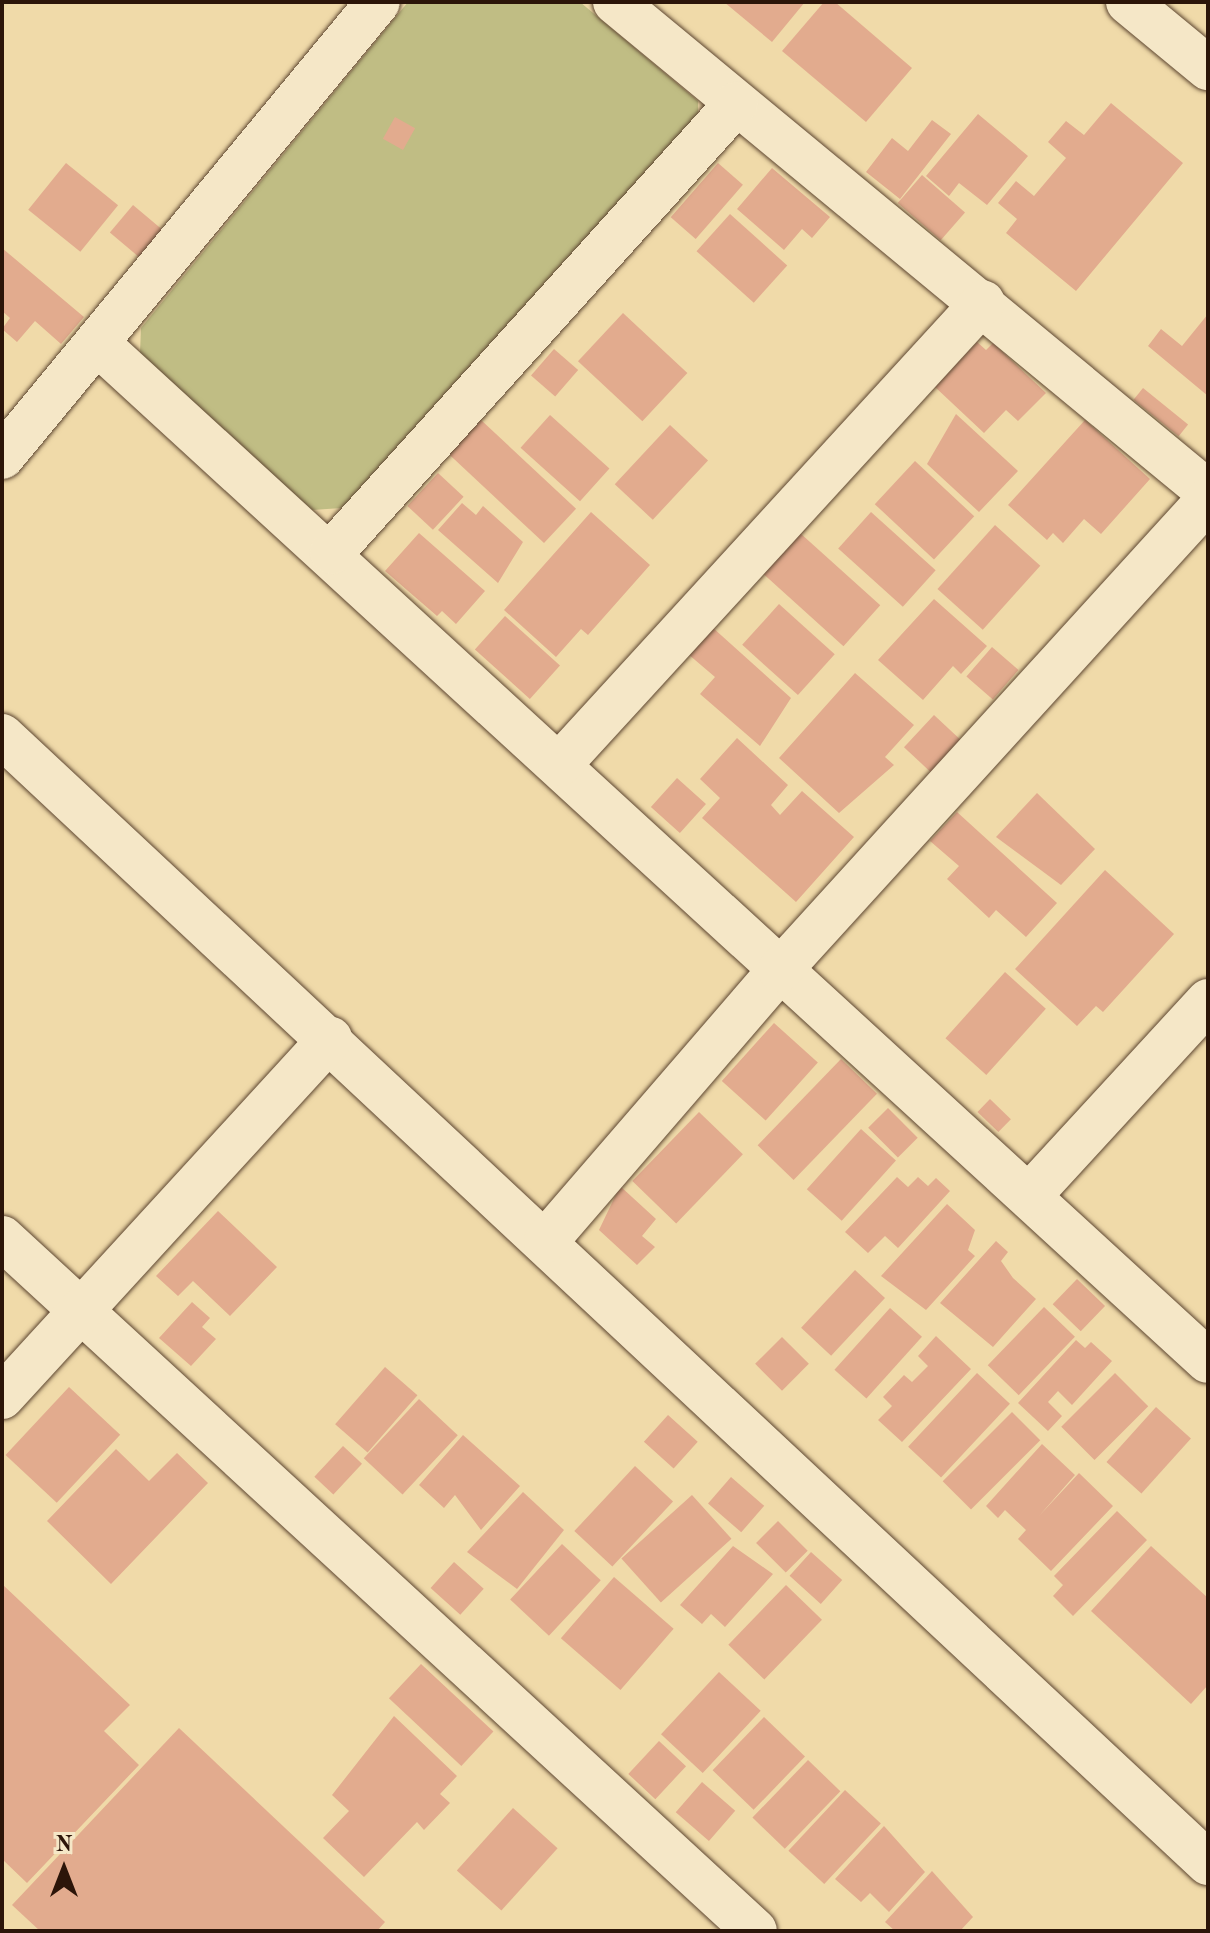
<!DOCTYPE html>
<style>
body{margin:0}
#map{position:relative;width:1210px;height:1933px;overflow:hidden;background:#f0daa9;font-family:"Old Standard TT",serif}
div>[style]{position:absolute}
.green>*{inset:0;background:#c0bd84}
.building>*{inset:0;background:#e2ab8e;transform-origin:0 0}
.roads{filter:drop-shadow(0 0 2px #5d4631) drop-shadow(0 0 2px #5d4631)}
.minor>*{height:44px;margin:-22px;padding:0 22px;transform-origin:22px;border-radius:22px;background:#f5e7c7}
span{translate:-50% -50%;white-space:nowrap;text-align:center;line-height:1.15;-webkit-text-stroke:8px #f5e7c7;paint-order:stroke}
.frame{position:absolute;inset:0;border:4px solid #2c1509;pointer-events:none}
.north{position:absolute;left:24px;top:1829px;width:80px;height:80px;-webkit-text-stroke:6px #f5e7c7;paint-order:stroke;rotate:0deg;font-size:22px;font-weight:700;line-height:32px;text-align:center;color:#2c1509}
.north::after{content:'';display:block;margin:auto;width:28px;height:36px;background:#2c1509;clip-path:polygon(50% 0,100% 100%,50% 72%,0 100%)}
</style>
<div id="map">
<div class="green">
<div style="clip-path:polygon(408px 2px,580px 2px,698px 101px,698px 118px,342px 508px,312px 510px,140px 354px,141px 328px)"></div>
</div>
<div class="building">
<div style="clip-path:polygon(724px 2px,805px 2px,772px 42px)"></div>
<div style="clip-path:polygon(824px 2px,835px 2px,912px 68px,866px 122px,782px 51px)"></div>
<div style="clip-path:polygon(1111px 103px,1183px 163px,1076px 291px,1006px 233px,1017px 219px,998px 203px,1016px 181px,1034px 196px,1066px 158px,1048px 142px,1066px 121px,1084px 135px)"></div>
<div style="clip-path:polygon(978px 114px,1028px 156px,987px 205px,959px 183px,949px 196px,926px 176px)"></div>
<div style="left:395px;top:117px;width:23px;height:25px;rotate:29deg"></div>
<div style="clip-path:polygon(932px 120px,951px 134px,900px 199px,866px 172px,892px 138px,908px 151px)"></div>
<div style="left:66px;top:163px;width:67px;height:60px;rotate:39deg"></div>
<div style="left:718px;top:163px;width:33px;height:72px;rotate:41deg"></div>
<div style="clip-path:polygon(772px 168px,830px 217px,812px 238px,802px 229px,784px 250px,737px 209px)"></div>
<div style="left:922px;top:175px;width:57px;height:37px;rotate:41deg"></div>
<div style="left:133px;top:205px;width:38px;height:36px;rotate:40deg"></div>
<div style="left:730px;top:214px;width:77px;height:50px;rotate:42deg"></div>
<div style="clip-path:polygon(2px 248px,84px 317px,61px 344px,35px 321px,17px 342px,2px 329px,10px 318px,2px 311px)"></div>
<div style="left:623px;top:313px;width:88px;height:66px;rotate:43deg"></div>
<div style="clip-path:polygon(1208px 314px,1208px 396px,1148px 346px,1161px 329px,1182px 346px)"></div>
<div style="clip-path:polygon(977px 342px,986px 350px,993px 343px,1046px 393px,1018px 421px,1006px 410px,984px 433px,935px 387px)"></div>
<div style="left:554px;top:349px;width:32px;height:35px;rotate:41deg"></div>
<div style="left:1143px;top:388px;width:58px;height:15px;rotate:39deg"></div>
<div style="clip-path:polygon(956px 414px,1018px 471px,979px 512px,927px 464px)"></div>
<div style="left:550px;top:415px;width:80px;height:44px;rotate:42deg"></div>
<div style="left:481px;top:420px;width:130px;height:47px;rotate:43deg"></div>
<div style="clip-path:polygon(1085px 420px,1150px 479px,1101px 534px,1084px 519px,1063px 543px,1053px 533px,1047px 540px,1008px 505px)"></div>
<div style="left:670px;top:425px;width:52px;height:81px;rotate:43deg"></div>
<div style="left:915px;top:461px;width:81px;height:59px;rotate:43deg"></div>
<div style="left:438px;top:473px;width:35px;height:45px;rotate:43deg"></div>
<div style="clip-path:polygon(462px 503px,476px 515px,483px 506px,523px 542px,498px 583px,438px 530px)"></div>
<div style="clip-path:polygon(591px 512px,650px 565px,588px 635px,581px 629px,556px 657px,504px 610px)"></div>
<div style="left:871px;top:512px;width:87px;height:49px;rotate:42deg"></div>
<div style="left:995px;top:525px;width:61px;height:86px;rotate:42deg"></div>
<div style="clip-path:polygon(419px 533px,485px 591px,456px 624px,442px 611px,437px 616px,385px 571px)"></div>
<div style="left:800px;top:533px;width:108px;height:55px;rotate:42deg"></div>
<div style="clip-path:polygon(934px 599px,987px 646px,961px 674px,953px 666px,923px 700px,878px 660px)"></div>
<div style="left:779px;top:604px;width:75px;height:55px;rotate:42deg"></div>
<div style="left:505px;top:616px;width:74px;height:45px;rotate:42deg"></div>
<div style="clip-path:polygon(712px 627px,791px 698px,760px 746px,700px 694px,715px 677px,688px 654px)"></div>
<div style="left:992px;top:647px;width:35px;height:39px;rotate:41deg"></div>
<div style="clip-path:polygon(855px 673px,914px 725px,885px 757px,894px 765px,839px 813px,779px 758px)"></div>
<div style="left:934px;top:715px;width:37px;height:44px;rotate:43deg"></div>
<div style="clip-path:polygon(737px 738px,788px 785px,771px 805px,780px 815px,802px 791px,854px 837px,796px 902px,702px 818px,720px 798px,700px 779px)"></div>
<div style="left:677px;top:778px;width:39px;height:39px;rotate:42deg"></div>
<div style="clip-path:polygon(1037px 793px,1095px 849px,1061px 885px,996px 837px)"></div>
<div style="clip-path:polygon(957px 812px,1057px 903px,1026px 937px,996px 910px,989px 918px,947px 879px,959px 866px,930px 841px)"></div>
<div style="clip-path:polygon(1105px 870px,1174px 934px,1103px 1012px,1096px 1006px,1077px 1026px,1015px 969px)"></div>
<div style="left:1005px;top:972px;width:55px;height:89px;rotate:42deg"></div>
<div style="left:774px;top:1023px;width:59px;height:78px;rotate:42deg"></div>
<div style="left:841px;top:1059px;width:50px;height:120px;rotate:44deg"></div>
<div style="left:990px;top:1099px;width:29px;height:18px;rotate:44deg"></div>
<div style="left:888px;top:1108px;width:42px;height:28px;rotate:45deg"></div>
<div style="left:699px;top:1112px;width:61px;height:96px;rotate:44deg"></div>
<div style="left:861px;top:1129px;width:47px;height:81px;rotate:42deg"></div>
<div style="clip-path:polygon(897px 1177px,908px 1187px,918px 1177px,928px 1186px,936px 1178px,950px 1191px,898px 1248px,885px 1236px,868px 1253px,845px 1232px)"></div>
<div style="clip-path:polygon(620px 1186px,656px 1219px,642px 1236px,655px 1247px,637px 1265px,599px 1230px)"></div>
<div style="clip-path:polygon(947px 1204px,975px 1230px,968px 1250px,975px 1256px,926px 1310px,881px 1276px)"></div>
<div style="clip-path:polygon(218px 1211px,277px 1267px,230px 1316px,193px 1281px,178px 1296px,156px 1276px)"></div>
<div style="clip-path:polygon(996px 1241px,1008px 1252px,1001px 1261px,1013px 1278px,1036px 1299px,993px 1347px,940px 1303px)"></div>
<div style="left:855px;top:1270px;width:41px;height:79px;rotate:43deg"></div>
<div style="left:1077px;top:1279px;width:39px;height:35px;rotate:44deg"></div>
<div style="clip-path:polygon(192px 1302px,210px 1318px,202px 1327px,216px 1339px,191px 1366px,159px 1338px)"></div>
<div style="left:1044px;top:1307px;width:43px;height:81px;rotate:44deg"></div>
<div style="left:890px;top:1308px;width:43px;height:83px;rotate:42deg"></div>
<div style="clip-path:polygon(936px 1336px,971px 1369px,902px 1442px,878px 1420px,892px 1406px,883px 1397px,904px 1375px,912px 1382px,928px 1366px,918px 1356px)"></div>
<div style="left:782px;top:1337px;width:38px;height:38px;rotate:45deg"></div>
<div style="clip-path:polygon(1076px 1340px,1085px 1348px,1091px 1342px,1112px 1361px,1072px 1405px,1058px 1391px,1048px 1402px,1062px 1416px,1048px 1431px,1018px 1403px)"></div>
<div style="left:385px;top:1367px;width:43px;height:76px;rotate:41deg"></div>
<div style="left:977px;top:1373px;width:45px;height:101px;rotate:43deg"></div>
<div style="left:1115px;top:1373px;width:47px;height:76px;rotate:45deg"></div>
<div style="left:69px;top:1387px;width:70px;height:93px;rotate:43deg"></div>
<div style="left:419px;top:1399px;width:53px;height:81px;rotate:43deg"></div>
<div style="left:1156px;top:1407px;width:47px;height:74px;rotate:42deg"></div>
<div style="left:1012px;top:1412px;width:40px;height:98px;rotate:45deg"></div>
<div style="left:668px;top:1415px;width:40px;height:36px;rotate:42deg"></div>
<div style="clip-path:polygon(463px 1435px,520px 1486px,481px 1530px,455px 1495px,444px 1508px,419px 1485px)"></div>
<div style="clip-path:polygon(1042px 1444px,1075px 1475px,1039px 1516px,1079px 1473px,1113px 1506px,1051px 1571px,1018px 1539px,1026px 1530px,1005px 1510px,998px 1518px,986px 1506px)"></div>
<div style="left:343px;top:1446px;width:26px;height:42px;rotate:43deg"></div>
<div style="clip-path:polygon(116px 1449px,149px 1481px,177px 1453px,208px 1483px,111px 1584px,47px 1521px)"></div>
<div style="left:635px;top:1466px;width:52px;height:89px;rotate:43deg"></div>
<div style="left:731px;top:1477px;width:44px;height:35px;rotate:41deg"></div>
<div style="clip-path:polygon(523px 1492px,564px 1530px,517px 1589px,467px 1552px)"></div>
<div style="left:692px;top:1495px;width:59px;height:95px;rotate:48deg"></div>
<div style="clip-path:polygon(1117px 1511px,1147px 1540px,1073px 1616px,1053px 1596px,1063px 1585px,1054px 1576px)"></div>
<div style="left:778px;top:1521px;width:42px;height:31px;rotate:45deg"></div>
<div style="left:562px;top:1544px;width:53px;height:76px;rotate:43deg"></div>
<div style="clip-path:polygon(733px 1546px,773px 1574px,725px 1627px,711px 1614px,702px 1624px,680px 1605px)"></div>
<div style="clip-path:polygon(1151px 1546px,1208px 1598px,1208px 1685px,1191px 1704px,1091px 1611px)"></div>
<div style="left:811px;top:1552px;width:42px;height:32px;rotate:42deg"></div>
<div style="left:454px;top:1562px;width:40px;height:35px;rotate:42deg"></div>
<div style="left:614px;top:1577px;width:79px;height:81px;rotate:41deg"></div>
<div style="clip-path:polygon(2px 1584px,130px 1705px,104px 1731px,139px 1765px,27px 1883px,2px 1859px)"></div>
<div style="left:786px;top:1585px;width:50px;height:83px;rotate:44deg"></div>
<div style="left:421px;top:1664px;width:99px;height:47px;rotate:43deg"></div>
<div style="left:719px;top:1672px;width:57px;height:85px;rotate:43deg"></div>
<div style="clip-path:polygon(394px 1716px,457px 1776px,440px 1794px,450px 1803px,424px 1830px,417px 1822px,364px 1877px,323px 1838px,349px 1811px,332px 1795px)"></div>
<div style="left:764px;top:1717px;width:57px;height:74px;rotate:44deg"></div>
<div style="clip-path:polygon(179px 1728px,385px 1922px,377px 1931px,40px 1931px,12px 1905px)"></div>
<div style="left:659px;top:1741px;width:37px;height:45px;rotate:43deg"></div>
<div style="left:808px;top:1760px;width:45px;height:80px;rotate:44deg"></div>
<div style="left:702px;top:1782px;width:44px;height:40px;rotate:41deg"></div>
<div style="left:845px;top:1790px;width:49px;height:83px;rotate:43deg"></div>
<div style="left:513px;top:1808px;width:60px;height:84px;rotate:42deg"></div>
<div style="clip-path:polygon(884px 1826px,925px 1872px,889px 1912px,870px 1893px,861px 1902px,835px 1879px)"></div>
<div style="clip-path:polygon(932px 1871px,973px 1917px,960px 1931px,895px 1931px,885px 1922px)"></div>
</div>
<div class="roads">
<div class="minor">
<div style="left:615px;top:2px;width:769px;rotate:39.57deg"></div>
<div style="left:1128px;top:2px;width:104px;rotate:39.5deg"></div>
<div style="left:98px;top:344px;width:1505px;rotate:42.5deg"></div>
<div style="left:2px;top:457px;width:590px;rotate:-50.43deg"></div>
<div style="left:332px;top:552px;width:603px;rotate:-47.96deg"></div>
<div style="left:2px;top:736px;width:1651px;rotate:43.06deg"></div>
<div style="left:560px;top:764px;width:626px;rotate:-47.52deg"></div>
<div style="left:1029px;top:1196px;width:265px;rotate:-47.4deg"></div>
<div style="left:2px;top:1238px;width:1023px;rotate:42.62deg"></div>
<div style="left:546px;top:1241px;width:358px;rotate:-49.2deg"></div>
<div style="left:780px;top:970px;width:636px;rotate:-47.68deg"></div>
<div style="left:2px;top:1397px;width:486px;rotate:-47.5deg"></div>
</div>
</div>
<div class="frame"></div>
<div class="north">N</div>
</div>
